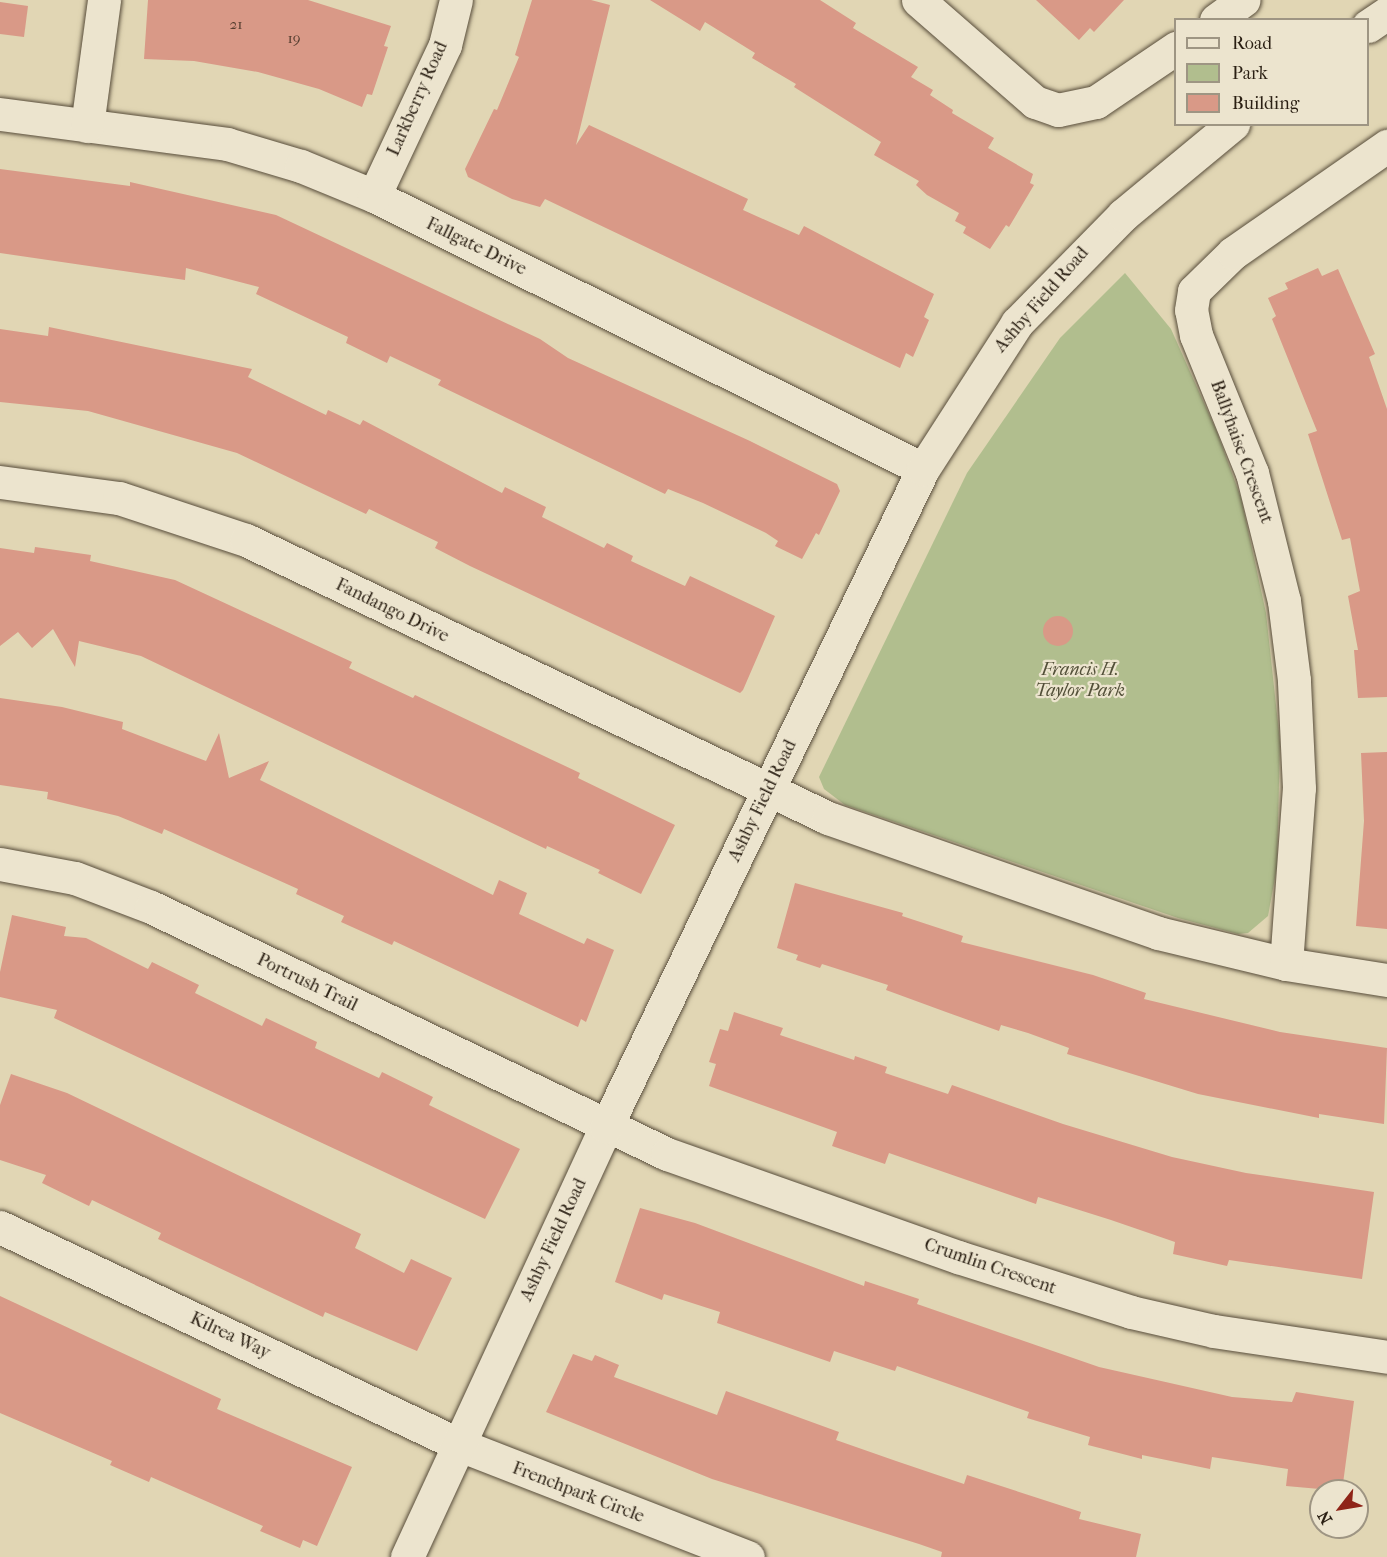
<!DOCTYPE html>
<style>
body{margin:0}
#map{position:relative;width:1387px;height:1557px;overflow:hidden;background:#e1d6b4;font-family:"IM FELL French Canon",serif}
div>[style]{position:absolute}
.green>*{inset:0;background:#b1be8e}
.building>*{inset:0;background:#d99987}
.round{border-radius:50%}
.roads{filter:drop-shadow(0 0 2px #584d3b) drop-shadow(0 0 2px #584d3b)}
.minor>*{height:33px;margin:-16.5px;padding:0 16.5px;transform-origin:16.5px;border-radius:16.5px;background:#ece4ce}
span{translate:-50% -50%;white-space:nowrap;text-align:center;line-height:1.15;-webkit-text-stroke:4.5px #ece4ce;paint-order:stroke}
.number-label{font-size:15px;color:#563e30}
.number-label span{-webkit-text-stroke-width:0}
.street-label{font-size:18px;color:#2a1f13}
.park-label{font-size:18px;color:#524f38;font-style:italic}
.legend{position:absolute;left:1174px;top:18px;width:195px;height:108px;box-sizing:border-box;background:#ece4ce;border:2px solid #9e9583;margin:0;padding:8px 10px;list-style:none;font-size:18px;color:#2a1f13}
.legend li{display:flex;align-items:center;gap:12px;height:30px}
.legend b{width:30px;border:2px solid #9e9583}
.north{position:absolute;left:1309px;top:1479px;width:60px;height:60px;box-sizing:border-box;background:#ece4ce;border:2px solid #9e9583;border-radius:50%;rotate:239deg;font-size:16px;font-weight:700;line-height:24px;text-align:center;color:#2a1f13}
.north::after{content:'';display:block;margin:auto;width:21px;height:27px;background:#8f2418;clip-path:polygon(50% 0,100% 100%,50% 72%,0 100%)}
</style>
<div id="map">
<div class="green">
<div style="clip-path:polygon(1125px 273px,1171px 329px,1217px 432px,1241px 498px,1266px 613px,1280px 742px,1277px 867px,1268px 916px,1248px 933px,1238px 934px,1178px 918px,845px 805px,824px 789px,819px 777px,967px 473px,1060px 338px)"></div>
</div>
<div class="building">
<div style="clip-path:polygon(148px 0,308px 0,391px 26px,384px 46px,388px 47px,372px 95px,367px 94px,362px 107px,319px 89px,258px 72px,194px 61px,144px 59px)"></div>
<div style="clip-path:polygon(532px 0,591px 0,610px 5px,576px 145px,589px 125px,748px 199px,743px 210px,799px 235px,804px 226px,934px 294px,924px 317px,929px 320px,913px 357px,906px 353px,900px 368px,545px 199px,540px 207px,512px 199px,468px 177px,465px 169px,494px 109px,497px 110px,519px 57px,515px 55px)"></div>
<div style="clip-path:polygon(650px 0,820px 0,856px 23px,853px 28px,918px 67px,911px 77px,933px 90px,930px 95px,953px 110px,952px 113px,994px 138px,988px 148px,1033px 174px,1030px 183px,1034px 185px,1009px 227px,1006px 225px,990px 249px,963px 233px,966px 227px,955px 221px,959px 213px,927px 195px,916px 185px,919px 181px,874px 155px,881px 142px,794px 87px,796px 84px,752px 58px,755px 53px,705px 22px,700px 31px)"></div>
<div style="clip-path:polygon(1036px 0,1124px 0,1094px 32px,1090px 28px,1079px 40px)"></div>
<div style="clip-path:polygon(0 2px,28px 6px,24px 37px,0 34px)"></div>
<div style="clip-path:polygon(0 169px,130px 186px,130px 182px,276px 215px,540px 339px,568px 358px,750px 441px,837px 484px,840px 491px,819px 535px,816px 533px,802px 559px,775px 546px,778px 541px,766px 533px,703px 503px,668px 489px,665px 494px,438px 385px,441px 380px,390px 356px,387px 363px,346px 343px,348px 337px,256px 294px,259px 287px,186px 268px,185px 280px,0 253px)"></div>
<div style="clip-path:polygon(1318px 268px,1322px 276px,1338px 269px,1375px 354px,1369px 357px,1387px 409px,1387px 697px,1358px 698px,1354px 650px,1358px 650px,1348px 596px,1360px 591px,1350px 538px,1342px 540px,1308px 434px,1317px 431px,1272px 319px,1276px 316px,1268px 298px,1288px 289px,1285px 283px)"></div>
<div style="clip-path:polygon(49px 327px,252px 369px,248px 377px,326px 415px,328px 410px,360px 425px,363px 420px,502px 493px,505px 487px,546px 507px,542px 517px,604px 548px,607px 543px,633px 556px,631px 561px,685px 586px,690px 576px,775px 616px,743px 690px,740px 693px,470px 566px,435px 548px,438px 542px,369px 509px,366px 514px,237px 453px,88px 411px,0 402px,0 329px,48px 336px)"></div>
<div style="clip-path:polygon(35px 547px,91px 555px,90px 561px,175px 580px,352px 662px,349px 668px,413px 698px,415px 695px,580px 773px,578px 778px,675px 825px,641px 894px,598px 873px,600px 870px,547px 846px,546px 849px,141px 656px,79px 641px,75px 667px,53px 629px,32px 648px,18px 632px,0 646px,0 548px,34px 553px)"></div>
<div class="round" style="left:1043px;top:616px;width:30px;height:30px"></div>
<div style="clip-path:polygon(0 698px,62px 707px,123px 722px,122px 729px,206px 761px,219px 733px,229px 778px,269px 761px,260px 780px,493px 895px,499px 880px,527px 893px,519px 914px,584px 944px,587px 938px,614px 950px,586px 1022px,581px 1019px,578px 1027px,394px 941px,392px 945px,341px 922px,344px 916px,296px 894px,298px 889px,164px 829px,162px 834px,118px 816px,47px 799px,48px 792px,0 785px)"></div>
<div style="clip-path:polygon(1387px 752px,1387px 929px,1356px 926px,1364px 821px,1361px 753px)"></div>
<div style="clip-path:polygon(795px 883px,903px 913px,902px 916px,963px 936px,961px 942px,1093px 975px,1146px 993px,1144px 999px,1280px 1032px,1387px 1048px,1384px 1124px,1319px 1114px,1319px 1118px,1198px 1094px,1067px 1054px,1069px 1048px,1028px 1033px,1001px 1025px,999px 1031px,946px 1012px,886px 990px,888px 985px,822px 964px,820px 968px,796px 960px,798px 955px,777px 948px)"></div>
<div style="clip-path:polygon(12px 915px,66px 927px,64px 936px,86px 938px,148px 969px,152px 962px,199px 985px,195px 993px,262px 1026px,266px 1018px,317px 1042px,315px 1048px,379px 1078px,382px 1072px,433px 1097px,429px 1105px,520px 1149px,485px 1219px,54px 1018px,57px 1010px,0 997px,0 972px)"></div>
<div style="clip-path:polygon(734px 1012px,783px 1028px,780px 1035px,854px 1060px,855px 1056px,887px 1067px,885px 1073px,948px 1094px,952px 1085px,1063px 1124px,1172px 1157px,1246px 1173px,1374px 1192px,1362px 1279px,1229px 1260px,1227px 1266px,1173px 1254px,1175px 1242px,1111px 1220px,1038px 1197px,1036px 1204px,889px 1153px,885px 1164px,832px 1146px,837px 1132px,709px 1086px,716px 1064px,709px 1062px,720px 1029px,728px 1031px)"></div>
<div style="clip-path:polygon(11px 1074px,67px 1093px,361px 1234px,355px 1248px,404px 1273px,411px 1259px,452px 1278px,417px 1351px,325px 1312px,323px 1317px,158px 1239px,161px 1233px,92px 1200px,89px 1206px,42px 1183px,46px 1175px,0 1160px,0 1105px)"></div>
<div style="clip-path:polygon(640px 1208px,695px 1223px,864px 1286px,865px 1281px,919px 1299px,917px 1304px,1099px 1367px,1232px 1397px,1292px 1402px,1296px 1392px,1354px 1401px,1342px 1491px,1286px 1486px,1288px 1469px,1212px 1457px,1210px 1469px,1142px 1455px,1142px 1459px,1088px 1445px,1090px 1437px,1027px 1418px,1029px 1412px,897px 1366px,895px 1371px,834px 1351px,830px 1362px,717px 1323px,720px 1312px,664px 1294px,662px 1300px,615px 1282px)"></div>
<div style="clip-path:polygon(0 1296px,221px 1399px,217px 1409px,352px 1467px,317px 1546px,303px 1540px,300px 1548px,260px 1531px,263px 1526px,151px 1477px,149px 1482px,110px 1465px,112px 1461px,0 1413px)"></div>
<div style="clip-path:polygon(573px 1354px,592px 1361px,595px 1355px,619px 1365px,614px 1377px,717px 1415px,726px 1391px,839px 1432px,836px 1440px,896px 1461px,964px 1484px,967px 1475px,1081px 1512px,1079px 1519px,1141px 1534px,1136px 1557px,941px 1557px,942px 1552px,919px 1544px,712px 1479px,546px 1412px)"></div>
</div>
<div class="roads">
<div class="minor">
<div style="left:918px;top:0;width:155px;rotate:41.1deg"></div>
<div style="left:1035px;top:102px;width:24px;rotate:19deg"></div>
<div style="left:1058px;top:110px;width:39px;rotate:-12deg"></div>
<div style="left:1096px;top:102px;width:97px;rotate:-34deg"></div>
<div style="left:1216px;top:20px;width:34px;rotate:-36deg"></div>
<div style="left:1368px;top:26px;width:23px;rotate:-34deg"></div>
<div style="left:0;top:114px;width:229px;rotate:7.5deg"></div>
<div style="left:227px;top:144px;width:77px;rotate:16.6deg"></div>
<div style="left:301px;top:166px;width:79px;rotate:22.3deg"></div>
<div style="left:374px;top:196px;width:613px;rotate:26.44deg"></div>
<div style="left:87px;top:126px;width:127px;rotate:-82.3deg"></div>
<div style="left:374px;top:196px;width:167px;rotate:-64.8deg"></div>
<div style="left:445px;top:45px;width:46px;rotate:-76.3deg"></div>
<div style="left:0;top:482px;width:120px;rotate:7.7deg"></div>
<div style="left:119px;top:498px;width:134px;rotate:18.3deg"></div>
<div style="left:246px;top:540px;width:645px;rotate:25.53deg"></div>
<div style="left:828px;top:818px;width:349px;rotate:19.2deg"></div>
<div style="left:1158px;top:933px;width:132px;rotate:13.6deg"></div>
<div style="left:1286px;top:964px;width:102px;rotate:9deg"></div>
<div style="left:0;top:864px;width:76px;rotate:10.6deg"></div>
<div style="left:75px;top:878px;width:81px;rotate:20.9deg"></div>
<div style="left:151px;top:907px;width:572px;rotate:25.58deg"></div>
<div style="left:667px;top:1154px;width:309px;rotate:19.5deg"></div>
<div style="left:958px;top:1257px;width:182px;rotate:17.6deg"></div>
<div style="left:1131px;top:1312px;width:85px;rotate:12.9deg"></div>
<div style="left:1214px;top:1331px;width:175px;rotate:8.5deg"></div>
<div style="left:1286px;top:964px;width:176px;rotate:-85.8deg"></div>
<div style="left:1299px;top:788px;width:108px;rotate:-92.7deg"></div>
<div style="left:1294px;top:680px;width:80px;rotate:-97.2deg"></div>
<div style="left:1284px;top:601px;width:132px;rotate:-104deg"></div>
<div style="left:1252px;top:473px;width:149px;rotate:-112.1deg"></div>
<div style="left:1196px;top:335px;width:25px;rotate:-101deg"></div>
<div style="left:1191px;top:310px;width:19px;rotate:-81deg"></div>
<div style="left:1194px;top:291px;width:54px;rotate:-44.3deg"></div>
<div style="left:1233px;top:253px;width:188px;rotate:-34.8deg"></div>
<div style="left:0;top:1227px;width:509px;rotate:25.36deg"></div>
<div style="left:460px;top:1445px;width:309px;rotate:21.3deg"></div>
<div style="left:407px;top:1557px;width:474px;rotate:-65.2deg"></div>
<div style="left:606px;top:1127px;width:730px;rotate:-64.28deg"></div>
<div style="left:923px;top:469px;width:174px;rotate:-57.2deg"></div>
<div style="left:1017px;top:323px;width:151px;rotate:-45.5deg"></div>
<div style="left:1123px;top:215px;width:143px;rotate:-39.6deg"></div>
</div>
</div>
<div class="number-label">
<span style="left:236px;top:25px">21</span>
<span style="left:294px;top:39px">19</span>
</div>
<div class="street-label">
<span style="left:418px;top:99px;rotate:-66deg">Larkberry Road</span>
<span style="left:476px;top:247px;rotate:26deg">Fallgate Drive</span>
<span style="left:1042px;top:300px;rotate:-49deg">Ashby Field Road</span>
<span style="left:1241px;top:452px;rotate:70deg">Ballyhaise Crescent</span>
<span style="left:392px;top:611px;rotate:26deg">Fandango Drive</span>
<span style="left:763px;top:801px;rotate:-64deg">Ashby Field Road</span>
<span style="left:307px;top:983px;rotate:26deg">Portrush Trail</span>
<span style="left:554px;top:1240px;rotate:-65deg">Ashby Field Road</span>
<span style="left:990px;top:1267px;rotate:19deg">Crumlin Crescent</span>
<span style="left:230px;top:1336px;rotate:25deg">Kilrea Way</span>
<span style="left:578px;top:1493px;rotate:21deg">Frenchpark Circle</span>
</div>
<div class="park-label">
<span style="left:1080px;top:681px">Francis H.<br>Taylor Park</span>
</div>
<ul class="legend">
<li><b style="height:8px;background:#ece4ce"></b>Road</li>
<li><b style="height:16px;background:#b1be8e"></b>Park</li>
<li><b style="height:16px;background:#d99987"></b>Building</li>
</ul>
<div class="north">N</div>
</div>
